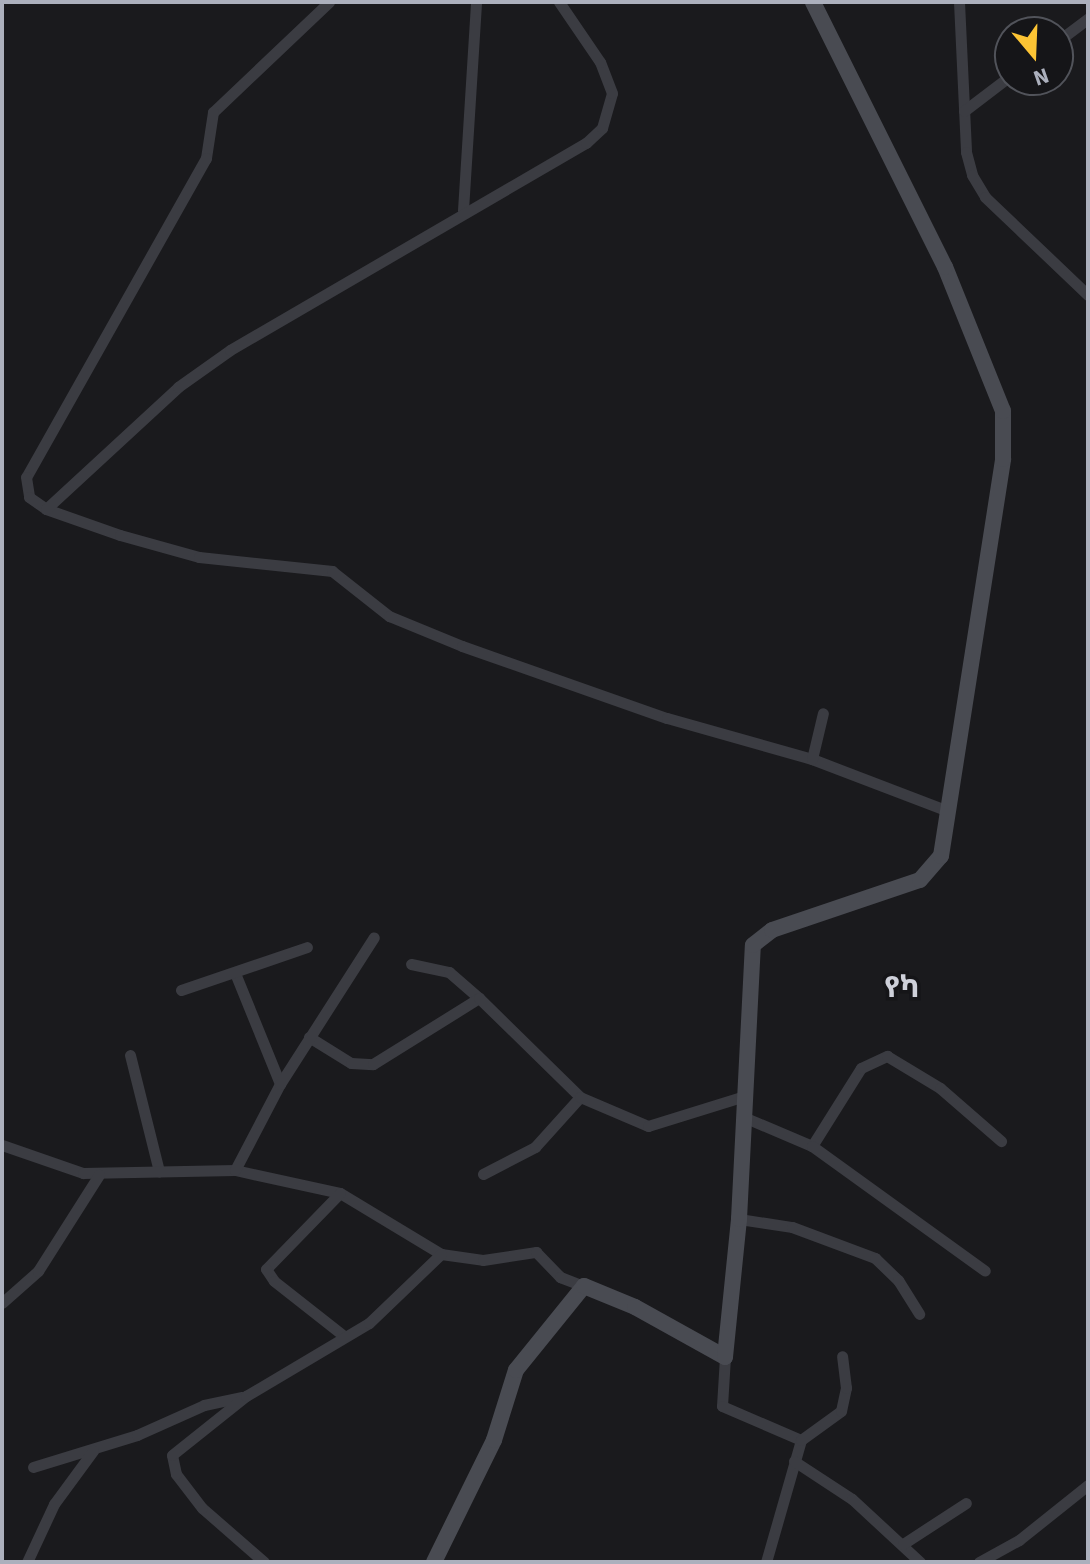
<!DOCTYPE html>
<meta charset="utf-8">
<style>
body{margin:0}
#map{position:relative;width:1090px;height:1564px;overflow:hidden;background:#1a1a1d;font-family:"Source Sans 3","Noto Sans Ethiopic",sans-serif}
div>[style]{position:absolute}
.street>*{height:11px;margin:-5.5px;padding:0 5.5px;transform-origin:5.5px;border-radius:5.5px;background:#3b3c42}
.secondary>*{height:16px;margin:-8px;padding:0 8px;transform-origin:8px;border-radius:8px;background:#494b52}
span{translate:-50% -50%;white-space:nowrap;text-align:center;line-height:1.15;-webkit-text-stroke:7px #151518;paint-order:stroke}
.district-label{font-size:30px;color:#ced0d9;font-weight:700}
.frame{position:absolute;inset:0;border:4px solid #acb0bd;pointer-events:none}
.north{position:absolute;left:994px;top:16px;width:80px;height:80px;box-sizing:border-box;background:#151518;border:2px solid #51535a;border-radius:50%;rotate:161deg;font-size:22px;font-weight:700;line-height:32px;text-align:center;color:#acb0bd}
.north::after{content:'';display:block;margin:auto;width:28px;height:36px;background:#fcc434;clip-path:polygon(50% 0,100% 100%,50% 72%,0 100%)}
</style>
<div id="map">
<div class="street">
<div style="left:329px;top:2px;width:160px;rotate:136.5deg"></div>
<div style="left:213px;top:112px;width:47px;rotate:98.7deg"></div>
<div style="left:206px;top:158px;width:366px;rotate:119.4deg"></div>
<div style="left:26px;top:477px;width:20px;rotate:81deg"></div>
<div style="left:29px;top:497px;width:21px;rotate:35deg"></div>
<div style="left:46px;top:509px;width:78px;rotate:19.4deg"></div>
<div style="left:120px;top:535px;width:82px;rotate:15.6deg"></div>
<div style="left:199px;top:557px;width:134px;rotate:6deg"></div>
<div style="left:332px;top:571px;width:73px;rotate:38.3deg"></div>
<div style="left:389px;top:616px;width:79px;rotate:22.3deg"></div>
<div style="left:462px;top:646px;width:217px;rotate:19.4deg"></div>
<div style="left:667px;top:718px;width:151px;rotate:15.8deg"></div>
<div style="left:812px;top:759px;width:146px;rotate:20.9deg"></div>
<div style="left:959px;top:2px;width:150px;rotate:87.3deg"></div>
<div style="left:966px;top:152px;width:24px;rotate:75deg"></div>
<div style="left:972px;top:175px;width:26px;rotate:59deg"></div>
<div style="left:985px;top:197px;width:142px;rotate:43.6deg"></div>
<div style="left:1058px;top:41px;width:38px;rotate:-37deg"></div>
<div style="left:964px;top:111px;width:58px;rotate:-37.3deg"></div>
<div style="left:463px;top:210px;width:208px;rotate:-86.4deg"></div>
<div style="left:46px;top:509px;width:180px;rotate:-42.7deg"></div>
<div style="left:178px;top:387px;width:64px;rotate:-35.4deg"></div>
<div style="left:230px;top:350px;width:412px;rotate:-30.2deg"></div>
<div style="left:586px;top:143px;width:22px;rotate:-43deg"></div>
<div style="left:602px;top:128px;width:36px;rotate:-74deg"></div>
<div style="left:612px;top:93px;width:33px;rotate:-111deg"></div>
<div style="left:600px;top:62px;width:73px;rotate:-124.3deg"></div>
<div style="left:812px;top:759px;width:47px;rotate:-76.6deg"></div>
<div style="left:411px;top:964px;width:39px;rotate:12deg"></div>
<div style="left:449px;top:972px;width:40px;rotate:41deg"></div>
<div style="left:235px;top:973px;width:120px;rotate:67.9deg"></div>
<div style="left:181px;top:990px;width:133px;rotate:-18.8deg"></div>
<div style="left:309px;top:1037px;width:49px;rotate:31.8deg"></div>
<div style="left:351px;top:1063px;width:22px;rotate:3deg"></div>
<div style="left:373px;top:1064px;width:125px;rotate:-31.9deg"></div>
<div style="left:479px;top:998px;width:141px;rotate:44.4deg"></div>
<div style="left:130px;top:1055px;width:120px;rotate:76deg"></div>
<div style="left:746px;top:1118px;width:72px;rotate:23deg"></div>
<div style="left:812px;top:1146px;width:92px;rotate:-57.9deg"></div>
<div style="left:861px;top:1068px;width:29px;rotate:-25deg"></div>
<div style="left:887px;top:1056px;width:62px;rotate:31.1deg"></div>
<div style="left:940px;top:1088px;width:81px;rotate:41deg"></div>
<div style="left:2px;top:1145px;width:86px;rotate:19.1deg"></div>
<div style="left:83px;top:1173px;width:152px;rotate:-1.1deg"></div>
<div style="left:235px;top:1170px;width:107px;rotate:12.4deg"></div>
<div style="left:340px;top:1193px;width:118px;rotate:31.1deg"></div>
<div style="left:441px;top:1254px;width:42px;rotate:8.1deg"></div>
<div style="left:483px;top:1260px;width:54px;rotate:-8.6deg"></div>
<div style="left:536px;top:1252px;width:35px;rotate:46deg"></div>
<div style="left:560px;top:1277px;width:26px;rotate:21deg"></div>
<div style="left:812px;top:1146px;width:213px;rotate:35.8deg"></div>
<div style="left:235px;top:1170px;width:97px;rotate:-62.4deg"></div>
<div style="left:280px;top:1084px;width:174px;rotate:-57.4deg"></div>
<div style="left:483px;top:1174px;width:59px;rotate:-27.4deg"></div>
<div style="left:535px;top:1147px;width:67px;rotate:-48deg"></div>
<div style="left:580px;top:1097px;width:74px;rotate:23.1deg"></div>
<div style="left:648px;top:1126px;width:102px;rotate:-17.2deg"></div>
<div style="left:340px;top:1193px;width:106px;rotate:134.2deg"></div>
<div style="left:266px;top:1269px;width:14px;rotate:56deg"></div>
<div style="left:274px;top:1281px;width:89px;rotate:38.2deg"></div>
<div style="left:739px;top:1219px;width:54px;rotate:8.6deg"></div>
<div style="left:792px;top:1227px;width:89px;rotate:20.5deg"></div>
<div style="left:875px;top:1258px;width:32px;rotate:44deg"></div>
<div style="left:898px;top:1280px;width:40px;rotate:58deg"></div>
<div style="left:2px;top:1303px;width:48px;rotate:-41.6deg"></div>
<div style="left:38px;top:1271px;width:114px;rotate:-57.6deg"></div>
<div style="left:725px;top:1357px;width:49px;rotate:93.5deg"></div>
<div style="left:722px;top:1406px;width:86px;rotate:23.3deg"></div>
<div style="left:801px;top:1440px;width:127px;rotate:106deg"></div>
<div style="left:801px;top:1440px;width:49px;rotate:-35.9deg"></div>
<div style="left:841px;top:1411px;width:24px;rotate:-78deg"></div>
<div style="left:846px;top:1388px;width:32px;rotate:-97deg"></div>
<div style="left:794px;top:1461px;width:69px;rotate:33.2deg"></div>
<div style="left:852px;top:1499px;width:93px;rotate:42.8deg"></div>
<div style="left:33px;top:1467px;width:109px;rotate:-17.1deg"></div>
<div style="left:137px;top:1435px;width:73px;rotate:-24.1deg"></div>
<div style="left:204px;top:1405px;width:39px;rotate:-12deg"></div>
<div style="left:903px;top:1544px;width:75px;rotate:-33.1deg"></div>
<div style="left:27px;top:1562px;width:64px;rotate:-65deg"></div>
<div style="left:54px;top:1504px;width:66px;rotate:-53.7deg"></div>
<div style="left:264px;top:1562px;width:82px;rotate:-138.9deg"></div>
<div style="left:202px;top:1508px;width:43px;rotate:-127.4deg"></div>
<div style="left:176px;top:1474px;width:19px;rotate:-102deg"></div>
<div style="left:172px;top:1455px;width:95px;rotate:-38.6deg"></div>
<div style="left:246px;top:1396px;width:143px;rotate:-30.7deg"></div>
<div style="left:369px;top:1323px;width:100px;rotate:-43.8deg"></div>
<div style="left:979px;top:1562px;width:46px;rotate:-28.8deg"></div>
<div style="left:1019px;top:1540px;width:88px;rotate:-38.6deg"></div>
</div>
<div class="secondary">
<div style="left:434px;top:1562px;width:136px;rotate:-63.8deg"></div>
<div style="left:494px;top:1440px;width:73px;rotate:-72.6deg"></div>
<div style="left:516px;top:1370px;width:108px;rotate:-51deg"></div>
<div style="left:584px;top:1286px;width:55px;rotate:22.4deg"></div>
<div style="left:635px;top:1307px;width:103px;rotate:29.1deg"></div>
<div style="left:725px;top:1357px;width:139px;rotate:-84.2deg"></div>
<div style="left:739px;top:1219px;width:274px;rotate:-87.1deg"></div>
<div style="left:753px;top:945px;width:24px;rotate:-38deg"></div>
<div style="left:772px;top:930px;width:156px;rotate:-18.7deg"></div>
<div style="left:920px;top:880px;width:32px;rotate:-49deg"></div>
<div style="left:941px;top:856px;width:402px;rotate:-81.1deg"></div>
<div style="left:1003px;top:459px;width:48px;rotate:-90deg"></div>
<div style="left:1003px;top:411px;width:155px;rotate:-111.9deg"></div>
<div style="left:945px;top:267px;width:296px;rotate:-116.5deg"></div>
</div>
<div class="district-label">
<span style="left:902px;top:988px">የካ</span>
</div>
<div class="frame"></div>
<div class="north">N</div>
</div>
